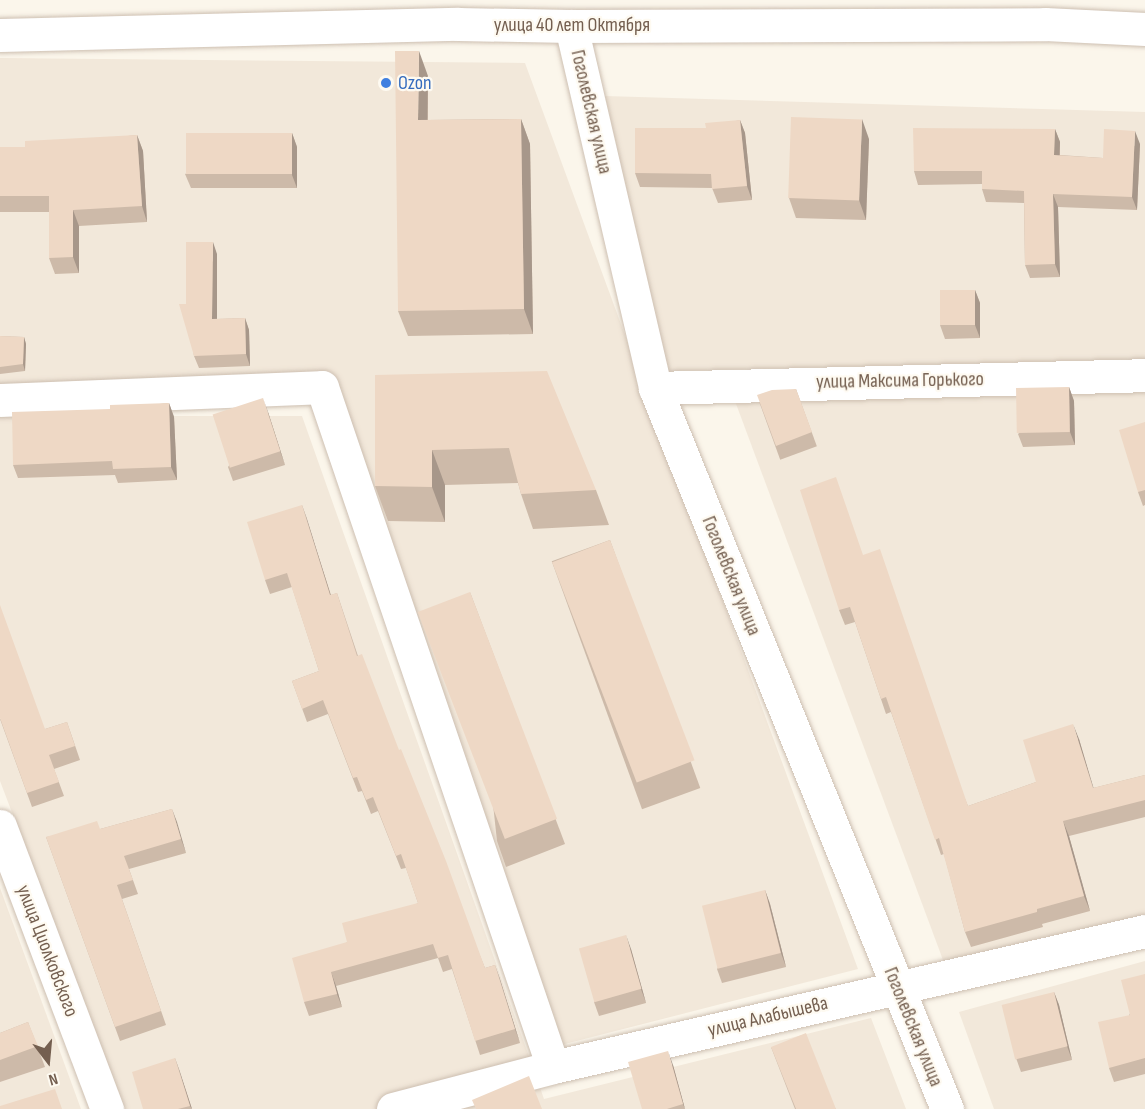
<!DOCTYPE html>
<meta charset="utf-8">
<style>
body{margin:0}
#map{position:relative;width:1145px;height:1109px;overflow:hidden;background:#fbf6eb;font-family:"Sofia Sans Condensed",sans-serif}
div>[style]{position:absolute}
.residential>*{inset:0;background:#f2e8da}
.roads{filter:drop-shadow(0 0 2px #cdbfb1) drop-shadow(0 0 2px #cdbfb1)}
.minor>*{height:33px;margin:-16.5px;padding:0 16.5px;transform-origin:16.5px;border-radius:16.5px;background:#fff}
.wall>*{inset:0;background:#cdbaa9;transform-origin:0 0}
.shaded-wall>*{inset:0;background:#a7978a}
.building>*{inset:0;background:#eed8c5;transform-origin:0 0}
.dots>*{width:16px;height:16px;translate:-50% -50%;box-sizing:border-box;border:3px solid #fefaf1;border-radius:50%}
span{translate:-50% -50%;white-space:nowrap;text-align:center;line-height:1.15;-webkit-text-stroke:4.5px #fefaf1;paint-order:stroke}
.street-label{font-size:20px;color:#745f50}
.shop-label{font-size:20px;color:#366cbe}
.left{translate:0 -50%;text-align:left}
.north{position:absolute;left:18px;top:1031px;width:60px;height:60px;-webkit-text-stroke:4px #fefaf1;paint-order:stroke;rotate:164deg;font-size:16px;font-weight:700;line-height:24px;text-align:center;color:#745f50}
.north::after{content:'';display:block;margin:auto;width:21px;height:27px;background:#745f50;clip-path:polygon(50% 0,100% 100%,50% 72%,0 100%)}
</style>
<div id="map">
<div class="residential">
<div style="clip-path:polygon(0 58px,525px 63px,858px 969px,557px 1046px,416px 641px,336px 377px,0 391px)"></div>
<div style="clip-path:polygon(605px 96px,1145px 112px,1145px 359px,668px 371px)"></div>
<div style="clip-path:polygon(1145px 384px,1145px 915px,946px 968px,732px 393px)"></div>
<div style="clip-path:polygon(0 416px,302px 416px,544px 1099px,871px 1018px,906px 1109px,125px 1109px,0 781px)"></div>
<div style="clip-path:polygon(0 888px,81px 1109px,0 1109px)"></div>
<div style="clip-path:polygon(1145px 961px,1145px 1109px,994px 1109px,959px 1012px)"></div>
</div>
<div class="roads">
<div class="minor">
<div style="left:571px;top:26px;width:372px;rotate:76.9deg"></div>
<div style="left:655px;top:388px;width:778px;rotate:67.95deg"></div>
<div style="left:0;top:35px;width:458px;rotate:-1.4deg"></div>
<div style="left:458px;top:24px;width:113px;rotate:1deg"></div>
<div style="left:571px;top:26px;width:474px;rotate:-0.2deg"></div>
<div style="left:1045px;top:24px;width:100px;rotate:2.9deg"></div>
<div style="left:655px;top:388px;width:490px;rotate:-1.5deg"></div>
<div style="left:0;top:400px;width:322px;rotate:-2.3deg"></div>
<div style="left:322px;top:387px;width:718px;rotate:71.24deg"></div>
<div style="left:0;top:826px;width:303px;rotate:69.3deg"></div>
<div style="left:393px;top:1109px;width:165px;rotate:-14.7deg"></div>
<div style="left:553px;top:1067px;width:607px;rotate:-12.94deg"></div>
</div>
</div>
<div class="wall">
<div style="clip-path:polygon(428px 76px,428px 120px,521px 119px,530px 144px,533px 334px,408px 336px,398px 311px)"></div>
<div style="clip-path:polygon(740px 120px,745px 133px,752px 200px,718px 203px,712px 188px,640px 187px,635px 173px,706px 128px)"></div>
<div style="clip-path:polygon(1055px 129px,1060px 142px,1060px 155px,1103px 158px,1140px 144px,1137px 210px,1058px 207px,1060px 277px,1030px 278px,1025px 265px,1024px 203px,986px 202px,982px 189px,982px 184px,918px 185px,914px 171px)"></div>
<div style="clip-path:polygon(292px 133px,297px 147px,297px 188px,191px 188px,185px 174px)"></div>
<div style="clip-path:polygon(137px 135px,143px 151px,147px 222px,79px 226px,79px 273px,55px 274px,49px 258px,49px 212px,0 212px,0 147px,25px 147px)"></div>
<div style="clip-path:polygon(869px 139px,866px 220px,796px 218px,789px 198px)"></div>
<div style="clip-path:polygon(217px 254px,217px 319px,245px 318px,249px 330px,250px 366px,199px 368px,194px 356px,186px 304px)"></div>
<div style="clip-path:polygon(975px 290px,980px 303px,980px 338px,945px 339px,940px 325px)"></div>
<div style="clip-path:polygon(0 336px,24px 337px,26px 344px,25px 371px,0 374px)"></div>
<div style="clip-path:polygon(375px 375px,596px 490px,609px 525px,533px 529px,521px 494px,518px 483px,445px 485px,445px 522px,388px 521px,375px 486px)"></div>
<div style="clip-path:polygon(1069px 387px,1074px 401px,1075px 445px,1023px 447px,1018px 434px)"></div>
<div style="left:796px;top:389px;width:61px;height:39px;rotate:70deg"></div>
<div style="clip-path:polygon(169px 403px,174px 417px,177px 480px,118px 483px,115px 475px,18px 478px,13px 465px,110px 409px)"></div>
<div style="clip-path:polygon(268px 412px,285px 465px,233px 481px,228px 467px)"></div>
<div style="clip-path:polygon(1145px 422px,1145px 505px,1143px 506px,1138px 492px)"></div>
<div style="clip-path:polygon(302px 505px,331px 595px,337px 593px,358px 656px,485px 968px,495px 965px,520px 1043px,480px 1055px,452px 969px,443px 972px,438px 958px,336px 986px,342px 1007px,309px 1016px,304px 1002px,347px 942px,418px 903px,406px 868px,401px 869px,378px 811px,371px 814px,362px 791px,358px 792px,328px 714px,307px 722px,292px 681px,319px 671px,292px 587px,270px 594px,265px 580px)"></div>
<div style="left:610px;top:540px;width:264px;height:62px;rotate:70deg"></div>
<div style="clip-path:polygon(864px 555px,968px 806px,1036px 782px,1079px 739px,1093px 788px,1145px 775px,1145px 817px,1069px 836px,1090px 911px,1042px 924px,1043px 927px,971px 947px,965px 932px,944px 854px,941px 855px,891px 712px,886px 714px,855px 622px,845px 625px,839px 610px)"></div>
<div style="clip-path:polygon(470px 592px,565px 844px,506px 867px,497px 841px)"></div>
<div style="clip-path:polygon(0 719px,45px 729px,67px 722px,80px 760px,54px 769px,64px 796px,32px 807px)"></div>
<div style="clip-path:polygon(172px 809px,186px 853px,129px 869px,138px 894px,122px 899px,166px 1025px,120px 1041px,46px 837px,100px 829px)"></div>
<div style="clip-path:polygon(765px 890px,770px 904px,786px 967px,722px 983px,717px 969px)"></div>
<div style="clip-path:polygon(631px 949px,646px 1003px,599px 1016px,594px 1002px)"></div>
<div style="clip-path:polygon(1145px 974px,1145px 1074px,1114px 1082px,1109px 1068px)"></div>
<div style="clip-path:polygon(1054px 992px,1059px 1005px,1072px 1060px,1021px 1072px,1016px 1058px)"></div>
<div style="clip-path:polygon(28px 1022px,45px 1067px,0 1082px,0 1033px)"></div>
<div style="clip-path:polygon(771px 1047px,836px 1109px,795px 1109px)"></div>
<div style="clip-path:polygon(175px 1058px,192px 1109px,143px 1109px)"></div>
<div style="clip-path:polygon(673px 1065px,685px 1109px,642px 1109px)"></div>
</div>
<div class="shaded-wall">
<div style="clip-path:polygon(419px 51px,428px 76px,427px 145px,418px 120px)"></div>
<div style="clip-path:polygon(521px 119px,530px 144px,533px 334px,524px 309px)"></div>
<div style="clip-path:polygon(862px 119px,869px 139px,866px 220px,859px 200px)"></div>
<div style="clip-path:polygon(740px 120px,745px 133px,752px 200px,747px 186px)"></div>
<div style="clip-path:polygon(1055px 129px,1060px 142px,1059px 168px,1054px 155px)"></div>
<div style="clip-path:polygon(1135px 131px,1140px 144px,1137px 210px,1132px 197px)"></div>
<div style="clip-path:polygon(292px 133px,297px 147px,297px 188px,292px 175px)"></div>
<div style="clip-path:polygon(137px 135px,143px 151px,147px 222px,142px 206px)"></div>
<div style="clip-path:polygon(1053px 194px,1058px 207px,1060px 277px,1055px 264px)"></div>
<div style="clip-path:polygon(73px 210px,79px 226px,79px 273px,73px 257px)"></div>
<div style="clip-path:polygon(213px 242px,217px 254px,217px 331px,212px 319px)"></div>
<div style="clip-path:polygon(975px 290px,980px 303px,980px 338px,975px 325px)"></div>
<div style="clip-path:polygon(245px 318px,249px 330px,250px 366px,246px 354px)"></div>
<div style="clip-path:polygon(24px 337px,26px 344px,25px 371px,23px 364px)"></div>
<div style="clip-path:polygon(1069px 387px,1074px 401px,1075px 445px,1070px 432px)"></div>
<div style="clip-path:polygon(263px 398px,268px 412px,285px 465px,280px 451px)"></div>
<div style="clip-path:polygon(169px 403px,174px 417px,177px 480px,171px 467px)"></div>
<div style="clip-path:polygon(432px 450px,445px 485px,445px 522px,432px 487px)"></div>
<div style="clip-path:polygon(302px 505px,307px 519px,335px 609px,330px 595px)"></div>
<div style="clip-path:polygon(1073px 724px,1079px 739px,1098px 803px,1093px 788px)"></div>
<div style="clip-path:polygon(172px 809px,177px 822px,186px 853px,181px 839px)"></div>
<div style="clip-path:polygon(1063px 821px,1069px 836px,1090px 911px,1084px 896px)"></div>
<div style="clip-path:polygon(765px 890px,770px 904px,786px 967px,781px 953px)"></div>
<div style="clip-path:polygon(626px 935px,631px 949px,646px 1003px,641px 989px)"></div>
<div style="clip-path:polygon(495px 965px,500px 979px,520px 1043px,515px 1029px)"></div>
<div style="clip-path:polygon(331px 972px,336px 986px,342px 1007px,337px 994px)"></div>
<div style="clip-path:polygon(1054px 992px,1059px 1005px,1072px 1060px,1067px 1046px)"></div>
<div style="clip-path:polygon(668px 1051px,673px 1065px,685px 1109px,683px 1104px)"></div>
<div style="clip-path:polygon(175px 1058px,180px 1072px,192px 1109px,190px 1106px)"></div>
</div>
<div class="building">
<div style="clip-path:polygon(395px 51px,419px 51px,418px 120px,521px 119px,524px 309px,398px 311px)"></div>
<div style="left:791px;top:117px;width:71px;height:81px;rotate:2deg"></div>
<div style="clip-path:polygon(740px 120px,747px 186px,712px 189px,711px 174px,635px 173px,635px 128px,706px 128px,705px 123px)"></div>
<div style="clip-path:polygon(913px 128px,1055px 129px,1054px 155px,1103px 158px,1104px 129px,1135px 131px,1132px 197px,1053px 194px,1055px 264px,1025px 265px,1024px 191px,982px 189px,982px 171px,914px 171px)"></div>
<div style="left:186px;top:133px;width:106px;height:41px"></div>
<div style="clip-path:polygon(137px 135px,142px 206px,73px 210px,73px 257px,49px 258px,49px 196px,0 196px,0 147px,25px 147px,25px 141px)"></div>
<div style="clip-path:polygon(186px 242px,213px 242px,212px 319px,245px 318px,246px 354px,194px 356px,179px 304px,186px 304px)"></div>
<div style="left:940px;top:290px;width:35px;height:35px"></div>
<div style="clip-path:polygon(0 336px,24px 337px,23px 364px,0 367px)"></div>
<div style="clip-path:polygon(547px 371px,596px 490px,521px 494px,509px 448px,432px 450px,432px 487px,375px 486px,375px 375px)"></div>
<div style="left:1069px;top:387px;width:45px;height:53px;rotate:89deg"></div>
<div style="clip-path:polygon(796px 389px,812px 432px,776px 446px,757px 395px,772px 390px)"></div>
<div style="left:263px;top:398px;width:56px;height:53px;rotate:72deg"></div>
<div style="clip-path:polygon(169px 403px,171px 467px,113px 469px,112px 461px,13px 465px,12px 412px,110px 409px,110px 405px)"></div>
<div style="clip-path:polygon(1145px 422px,1145px 490px,1138px 492px,1119px 430px)"></div>
<div style="clip-path:polygon(836px 477px,863px 555px,880px 549px,968px 806px,1036px 782px,1023px 740px,1073px 724px,1093px 788px,1145px 775px,1145px 800px,1063px 821px,1084px 896px,1037px 909px,1037px 912px,965px 932px,939px 838px,935px 840px,886px 697px,881px 699px,850px 607px,839px 610px,800px 490px)"></div>
<div style="clip-path:polygon(302px 505px,330px 595px,337px 593px,357px 656px,362px 654px,399px 750px,401px 749px,446px 861px,485px 968px,495px 965px,515px 1029px,475px 1041px,448px 955px,438px 958px,433px 944px,331px 972px,337px 994px,304px 1002px,292px 958px,347px 942px,342px 923px,418px 903px,401px 854px,396px 856px,373px 797px,366px 800px,357px 777px,353px 778px,323px 700px,302px 709px,292px 681px,319px 671px,287px 573px,265px 580px,247px 522px)"></div>
<div style="left:610px;top:540px;width:236px;height:62px;rotate:69deg"></div>
<div style="left:470px;top:592px;width:243px;height:56px;rotate:69deg"></div>
<div style="clip-path:polygon(0 605px,45px 729px,67px 722px,75px 746px,49px 755px,59px 782px,27px 793px,0 718px)"></div>
<div style="clip-path:polygon(172px 809px,181px 839px,124px 856px,133px 880px,117px 885px,161px 1011px,115px 1027px,46px 837px,97px 821px,100px 829px)"></div>
<div style="left:765px;top:890px;width:65px;height:65px;rotate:76deg"></div>
<div style="left:626px;top:935px;width:56px;height:49px;rotate:74deg"></div>
<div style="clip-path:polygon(1145px 974px,1145px 1058px,1109px 1068px,1098px 1022px,1130px 1015px,1121px 980px)"></div>
<div style="left:1054px;top:992px;width:56px;height:54px;rotate:76deg"></div>
<div style="clip-path:polygon(28px 1022px,38px 1046px,0 1060px,0 1033px)"></div>
<div style="clip-path:polygon(806px 1033px,836px 1109px,796px 1109px,771px 1047px)"></div>
<div style="clip-path:polygon(668px 1051px,683px 1104px,667px 1109px,642px 1109px,628px 1062px)"></div>
<div style="clip-path:polygon(175px 1058px,190px 1106px,178px 1109px,143px 1109px,132px 1072px)"></div>
<div style="clip-path:polygon(529px 1076px,542px 1109px,476px 1109px,472px 1100px)"></div>
<div style="clip-path:polygon(55px 1089px,62px 1109px,0 1109px,0 1106px)"></div>
</div>
<div class="dots">
<div style="left:386px;top:83px;background:#3f7fe0"></div>
</div>
<div class="street-label">
<span style="left:572px;top:25px">улица 40 лет Октября</span>
<span style="left:591px;top:112px;rotate:77deg">Гоголевская улица</span>
<span style="left:900px;top:381px;rotate:-1deg">улица Максима Горького</span>
<span style="left:731px;top:576px;rotate:68deg">Гоголевская улица</span>
<span style="left:47px;top:951px;rotate:69deg">улица Циолковского</span>
<span style="left:768px;top:1017px;rotate:-13deg">улица Алабышева</span>
<span style="left:913px;top:1027px;rotate:68deg">Гоголевская улица</span>
</div>
<div class="shop-label">
<span class="left" style="left:398px;top:83px">Ozon</span>
</div>
<div class="north">N</div>
</div>
